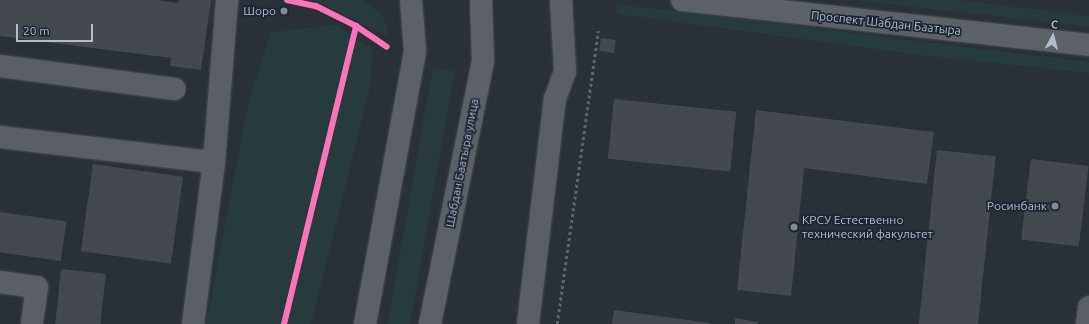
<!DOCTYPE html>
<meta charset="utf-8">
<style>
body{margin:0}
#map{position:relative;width:1089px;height:324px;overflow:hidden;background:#2a3038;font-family:Ubuntu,sans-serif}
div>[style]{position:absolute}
.green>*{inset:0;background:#273a3e;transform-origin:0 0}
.building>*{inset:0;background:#444950;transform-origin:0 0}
.path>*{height:2.5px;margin-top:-1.25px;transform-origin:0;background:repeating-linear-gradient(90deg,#5d636a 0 3px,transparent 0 6px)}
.roads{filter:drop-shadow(0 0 1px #484c53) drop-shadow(0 0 1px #484c53)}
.minor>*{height:22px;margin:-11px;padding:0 11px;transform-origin:11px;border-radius:11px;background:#5a5e66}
.major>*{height:22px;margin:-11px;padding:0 11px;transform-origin:11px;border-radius:11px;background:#5c6168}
.cycleway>*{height:6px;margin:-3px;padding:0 3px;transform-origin:3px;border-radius:3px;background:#fb73b8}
.dots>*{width:11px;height:11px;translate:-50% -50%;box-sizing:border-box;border:2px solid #1d2633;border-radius:50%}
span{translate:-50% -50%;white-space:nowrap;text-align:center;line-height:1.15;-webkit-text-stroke:3.5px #1d2633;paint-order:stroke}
.poi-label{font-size:12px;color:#b4bcc9}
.right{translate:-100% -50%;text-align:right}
.left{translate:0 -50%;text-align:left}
.street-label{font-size:12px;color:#b4bcc9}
.north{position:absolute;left:1033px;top:16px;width:40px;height:40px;-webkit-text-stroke:3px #1d2633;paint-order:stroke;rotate:7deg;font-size:11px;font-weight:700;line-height:16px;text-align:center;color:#b4bcc9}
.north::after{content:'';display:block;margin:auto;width:14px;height:18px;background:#b4bcc9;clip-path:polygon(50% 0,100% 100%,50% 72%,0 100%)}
.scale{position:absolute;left:16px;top:24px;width:77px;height:18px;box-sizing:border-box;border:2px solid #b4bcc9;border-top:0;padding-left:5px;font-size:12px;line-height:14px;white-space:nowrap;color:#b4bcc9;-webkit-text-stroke:3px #1d2633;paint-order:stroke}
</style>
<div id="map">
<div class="green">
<div style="clip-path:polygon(313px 0,364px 0,382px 16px,387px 26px,388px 36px)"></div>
<div style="clip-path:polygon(855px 0,959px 0,1089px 16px,1089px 27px)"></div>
<div style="clip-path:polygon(617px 4px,1089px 62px,1089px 73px,928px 56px,617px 14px)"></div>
<div style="clip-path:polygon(337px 25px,372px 50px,371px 83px,311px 324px,206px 324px,249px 99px,271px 32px)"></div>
<div style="left:433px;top:67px;width:22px;height:262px;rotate:10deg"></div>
</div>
<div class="building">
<div style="clip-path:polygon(0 0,156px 0,178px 3px,179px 0,211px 0,201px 70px,170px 66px,171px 58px,0 36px)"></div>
<div style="left:601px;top:38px;width:15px;height:13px;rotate:8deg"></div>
<div style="left:614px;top:99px;width:123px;height:60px;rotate:6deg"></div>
<div style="clip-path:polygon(756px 110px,934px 132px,927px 184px,804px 168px,791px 296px,737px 290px)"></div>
<div style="left:937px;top:150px;width:59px;height:175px;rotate:6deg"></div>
<div style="left:1031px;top:159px;width:58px;height:81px;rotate:7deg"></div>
<div style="left:93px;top:164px;width:91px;height:88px;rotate:8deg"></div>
<div style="left:0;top:212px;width:67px;height:40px;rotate:8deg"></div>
<div style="left:61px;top:269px;width:45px;height:55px;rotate:6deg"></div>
<div style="clip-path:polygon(614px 310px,710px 323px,710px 324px,612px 324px)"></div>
<div style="clip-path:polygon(735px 318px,758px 322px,758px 324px,735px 324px)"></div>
</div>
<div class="path">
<div style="left:557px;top:324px;width:296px;rotate:-82deg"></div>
</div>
<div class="roads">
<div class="minor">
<div style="left:0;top:66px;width:176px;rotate:7.5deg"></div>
<div style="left:0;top:137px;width:215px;rotate:6.7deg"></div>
<div style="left:0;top:282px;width:37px;rotate:8deg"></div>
<div style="left:37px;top:287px;width:37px;rotate:98deg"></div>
<div style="left:193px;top:324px;width:163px;rotate:-82.6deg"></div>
<div style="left:214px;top:162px;width:163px;rotate:-85.4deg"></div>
<div style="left:528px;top:324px;width:227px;rotate:-83.2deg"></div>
<div style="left:555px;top:99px;width:30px;rotate:-70deg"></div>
<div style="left:565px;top:71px;width:71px;rotate:-93.2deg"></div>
<div style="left:1087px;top:324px;width:17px;rotate:-83deg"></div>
</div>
<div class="major">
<div style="left:682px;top:0;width:409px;rotate:6.3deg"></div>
<div style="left:365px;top:324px;width:278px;rotate:-79.6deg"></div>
<div style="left:415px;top:51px;width:51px;rotate:-94.5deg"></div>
<div style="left:430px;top:324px;width:268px;rotate:-78.6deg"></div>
<div style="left:483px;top:61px;width:61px;rotate:-91.9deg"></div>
</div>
</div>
<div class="cycleway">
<div style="left:287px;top:0;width:30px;rotate:12deg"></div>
<div style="left:316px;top:6px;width:45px;rotate:26.6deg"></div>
<div style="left:356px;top:26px;width:37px;rotate:34deg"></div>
<div style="left:284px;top:324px;width:307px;rotate:-76.4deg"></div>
</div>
<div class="dots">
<div style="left:284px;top:11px;background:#848b96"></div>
<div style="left:1055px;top:206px;background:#848b96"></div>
<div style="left:794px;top:227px;background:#848b96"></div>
</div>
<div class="poi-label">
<span class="right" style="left:276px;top:11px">Шоро</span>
<span class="right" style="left:1047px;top:206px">Росинбанк</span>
<span class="left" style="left:802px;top:227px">КРСУ Естественно<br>технический факультет</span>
</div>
<div class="street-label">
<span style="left:886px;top:23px;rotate:6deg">Проспект Шабдан Баатыра</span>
<span style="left:462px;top:163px;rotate:-79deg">Шабдан Баатыра улица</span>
</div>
<div class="north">С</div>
<div class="scale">20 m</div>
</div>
